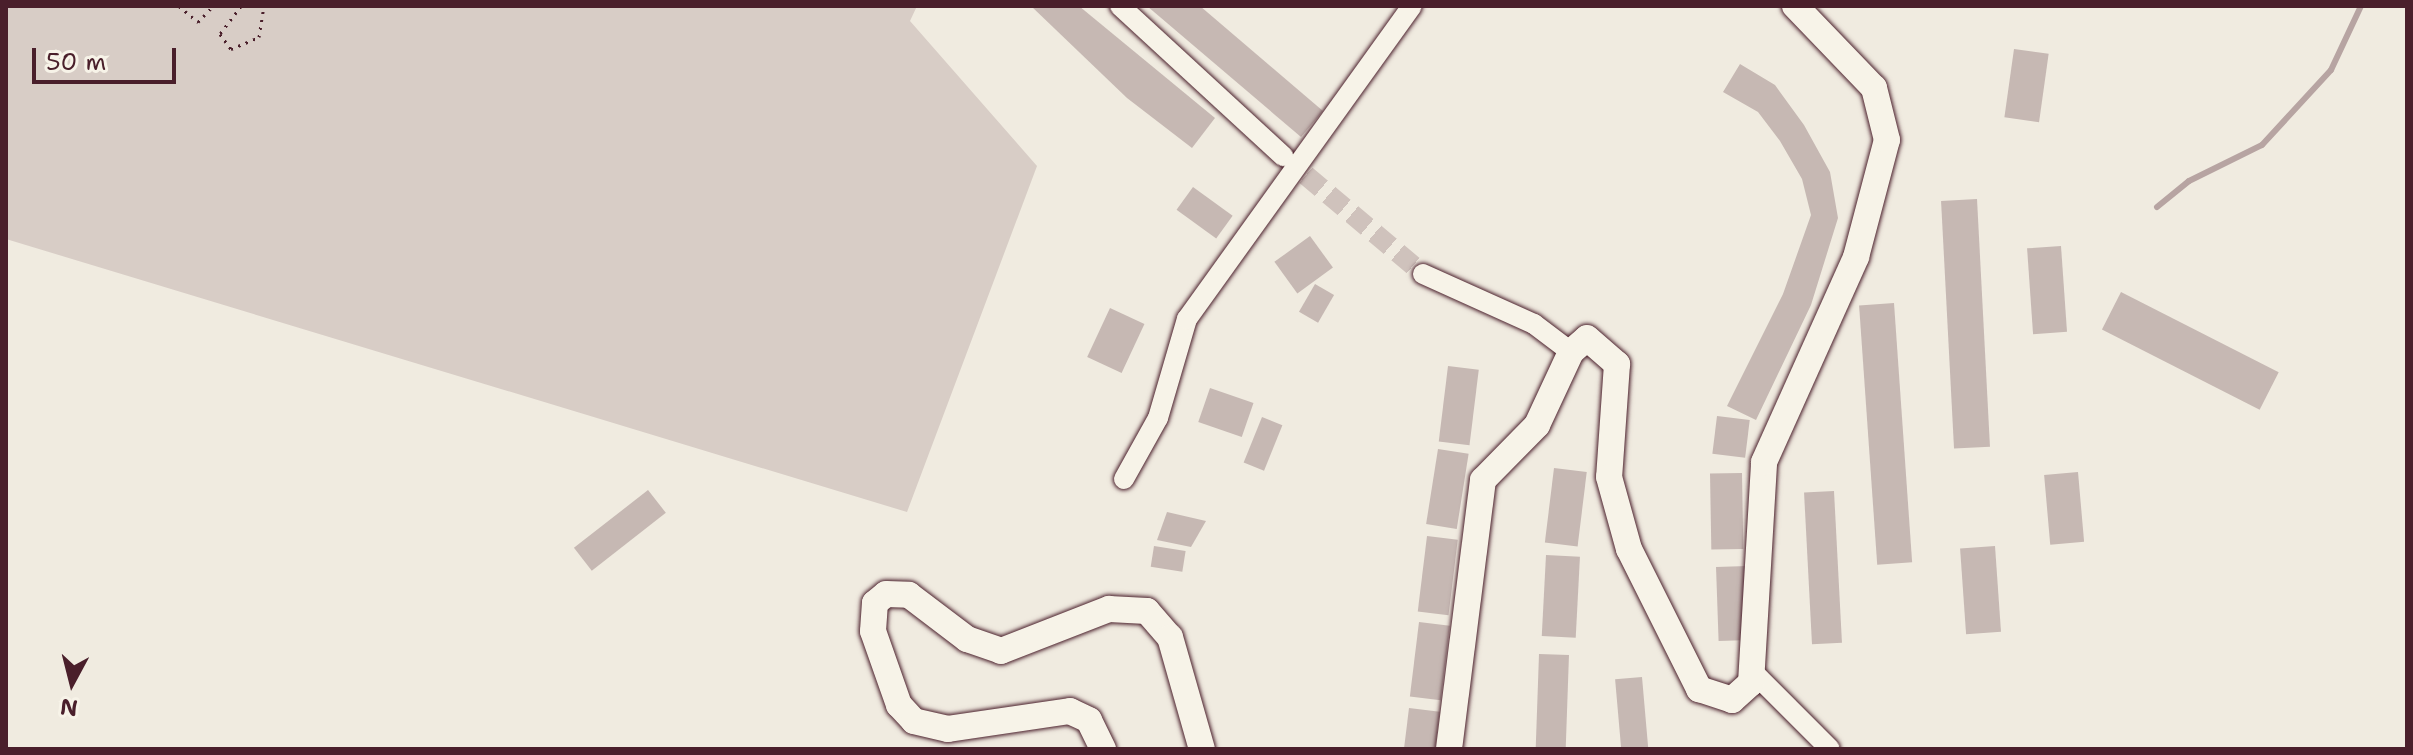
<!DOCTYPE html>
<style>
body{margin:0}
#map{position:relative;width:2413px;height:755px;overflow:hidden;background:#f0ebe0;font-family:"Shantell Sans",sans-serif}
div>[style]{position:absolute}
.green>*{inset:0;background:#d8cdc6}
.stream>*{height:6px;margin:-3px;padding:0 3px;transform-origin:3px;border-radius:3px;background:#b7a4a2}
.building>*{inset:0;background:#c6b8b3;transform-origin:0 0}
.minor-tunnel>*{height:20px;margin-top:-10px;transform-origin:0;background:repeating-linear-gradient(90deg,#cfc2bc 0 20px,transparent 0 30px)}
.path>*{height:3px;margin-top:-1.5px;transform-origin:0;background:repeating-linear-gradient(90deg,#4a1f2b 0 2px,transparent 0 8px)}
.roads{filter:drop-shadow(0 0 2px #4a1f2b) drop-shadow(0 0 2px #4a1f2b)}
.minor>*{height:20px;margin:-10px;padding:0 10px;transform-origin:10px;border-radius:10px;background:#f7f3e8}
.tertiary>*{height:26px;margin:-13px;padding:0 13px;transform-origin:13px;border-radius:13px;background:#f7f3e8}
span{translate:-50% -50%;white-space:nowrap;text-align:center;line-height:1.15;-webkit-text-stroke:6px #f7f3e8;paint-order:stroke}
.frame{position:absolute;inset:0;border:8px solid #4a1f2b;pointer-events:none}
.north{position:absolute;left:32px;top:643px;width:80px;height:80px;-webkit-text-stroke:6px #f7f3e8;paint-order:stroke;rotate:187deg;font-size:22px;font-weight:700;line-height:32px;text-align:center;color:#4a1f2b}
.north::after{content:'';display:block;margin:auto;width:28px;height:36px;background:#4a1f2b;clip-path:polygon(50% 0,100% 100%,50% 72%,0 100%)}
.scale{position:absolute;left:32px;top:48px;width:144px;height:36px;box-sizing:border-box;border:4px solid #4a1f2b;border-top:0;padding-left:10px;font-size:24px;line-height:28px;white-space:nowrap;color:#4a1f2b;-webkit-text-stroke:6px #f7f3e8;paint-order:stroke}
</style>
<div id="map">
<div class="green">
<div style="clip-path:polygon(6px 6px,917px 6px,910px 21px,1037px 166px,907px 512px,6px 239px)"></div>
</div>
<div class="stream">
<div style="left:2157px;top:207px;width:41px;rotate:-39.1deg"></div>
<div style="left:2189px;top:181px;width:81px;rotate:-26.3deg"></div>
<div style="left:2262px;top:145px;width:102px;rotate:-47.4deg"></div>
<div style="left:2331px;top:70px;width:71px;rotate:-64.9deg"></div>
</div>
<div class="building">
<div style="clip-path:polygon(1031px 6px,1079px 6px,1215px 118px,1192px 148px,1127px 98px)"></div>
<div style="clip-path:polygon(1147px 6px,1200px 6px,1323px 111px,1301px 137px)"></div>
<div style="left:2014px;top:49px;width:35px;height:69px;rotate:8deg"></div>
<div style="clip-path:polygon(1740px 64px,1775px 85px,1804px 125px,1830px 172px,1838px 218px,1811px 305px,1756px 420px,1727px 406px,1783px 294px,1811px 215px,1802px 179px,1780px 141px,1758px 112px,1723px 92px)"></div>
<div style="left:1193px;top:187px;width:49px;height:28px;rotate:36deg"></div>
<div style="left:1977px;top:199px;width:248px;height:36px;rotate:87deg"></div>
<div style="left:1310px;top:236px;width:39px;height:44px;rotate:54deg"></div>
<div style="left:2061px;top:246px;width:86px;height:34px;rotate:86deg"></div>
<div style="left:1315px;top:284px;width:22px;height:32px;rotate:30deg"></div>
<div style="left:2121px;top:292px;width:177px;height:42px;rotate:27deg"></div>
<div style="left:1894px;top:303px;width:260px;height:35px;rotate:86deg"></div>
<div style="left:1110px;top:308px;width:38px;height:54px;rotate:25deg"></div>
<div style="left:1448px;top:366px;width:31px;height:76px;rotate:7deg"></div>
<div style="left:1210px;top:388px;width:46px;height:36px;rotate:19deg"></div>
<div style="left:1717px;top:416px;width:33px;height:38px;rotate:7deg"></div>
<div style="left:1262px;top:417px;width:22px;height:49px;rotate:22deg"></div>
<div style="left:1438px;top:449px;width:31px;height:76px;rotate:9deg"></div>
<div style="left:1554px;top:468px;width:33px;height:75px;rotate:7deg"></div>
<div style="left:2078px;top:472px;width:70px;height:34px;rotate:85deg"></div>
<div style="left:1742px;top:473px;width:76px;height:32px;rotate:89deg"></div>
<div style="left:648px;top:490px;width:29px;height:94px;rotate:52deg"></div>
<div style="left:1834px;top:491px;width:152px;height:30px;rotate:87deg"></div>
<div style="clip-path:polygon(1167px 512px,1206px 521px,1191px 547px,1157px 540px)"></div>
<div style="left:1427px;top:536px;width:31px;height:76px;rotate:7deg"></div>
<div style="left:1154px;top:546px;width:32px;height:21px;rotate:9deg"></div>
<div style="left:1995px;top:546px;width:86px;height:35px;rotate:86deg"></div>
<div style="left:1546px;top:555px;width:34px;height:81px;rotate:3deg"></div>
<div style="left:1747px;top:566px;width:74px;height:31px;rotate:88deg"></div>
<div style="left:1419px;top:622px;width:31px;height:75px;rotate:7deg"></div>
<div style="left:1539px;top:654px;width:30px;height:95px;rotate:2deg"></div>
<div style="left:1642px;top:677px;width:72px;height:27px;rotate:85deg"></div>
<div style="left:1409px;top:708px;width:31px;height:41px;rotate:7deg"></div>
</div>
<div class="minor-tunnel">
<div style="left:1283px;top:156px;width:183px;rotate:40.1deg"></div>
</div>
<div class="path">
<div style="left:179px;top:6px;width:25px;rotate:40deg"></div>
<div style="left:198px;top:22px;width:22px;rotate:-47deg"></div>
<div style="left:241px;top:6px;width:35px;rotate:127deg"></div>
<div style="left:220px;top:34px;width:19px;rotate:54deg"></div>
<div style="left:231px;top:49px;width:30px;rotate:-23deg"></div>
<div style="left:259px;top:37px;width:31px;rotate:-81deg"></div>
</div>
<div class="roads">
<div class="minor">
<div style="left:1120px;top:6px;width:222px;rotate:42.6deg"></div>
<div style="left:1423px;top:274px;width:122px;rotate:24.2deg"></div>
<div style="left:1534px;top:324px;width:46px;rotate:37.1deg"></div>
<div style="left:1124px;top:479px;width:70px;rotate:-60.9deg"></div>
<div style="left:1158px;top:418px;width:103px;rotate:-73.7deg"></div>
<div style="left:1187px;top:319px;width:385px;rotate:-54.3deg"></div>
<div style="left:1754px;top:673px;width:107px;rotate:45deg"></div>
</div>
<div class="tertiary">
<div style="left:1103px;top:749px;width:32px;rotate:-116deg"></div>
<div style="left:1089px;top:720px;width:21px;rotate:-155deg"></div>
<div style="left:1070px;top:711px;width:123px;rotate:171.6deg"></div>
<div style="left:948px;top:729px;width:35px;rotate:-167deg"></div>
<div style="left:914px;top:721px;width:22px;rotate:-133deg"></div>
<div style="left:899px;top:705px;width:78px;rotate:-109.4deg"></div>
<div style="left:873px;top:631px;width:28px;rotate:-86deg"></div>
<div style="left:875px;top:603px;width:14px;rotate:-39deg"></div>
<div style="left:886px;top:594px;width:23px;rotate:2deg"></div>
<div style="left:909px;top:595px;width:73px;rotate:37.2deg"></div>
<div style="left:967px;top:639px;width:36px;rotate:19deg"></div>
<div style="left:1001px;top:651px;width:116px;rotate:-21.3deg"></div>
<div style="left:1109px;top:609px;width:38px;rotate:3deg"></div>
<div style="left:1147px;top:611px;width:35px;rotate:49deg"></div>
<div style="left:1170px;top:637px;width:116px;rotate:74.1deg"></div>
<div style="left:1449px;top:749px;width:271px;rotate:-82.8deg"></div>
<div style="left:1483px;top:480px;width:77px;rotate:-45.5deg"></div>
<div style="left:1537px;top:425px;width:81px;rotate:-65deg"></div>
<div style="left:1571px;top:352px;width:21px;rotate:-41deg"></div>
<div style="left:1587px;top:338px;width:40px;rotate:41deg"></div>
<div style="left:1617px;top:364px;width:113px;rotate:94deg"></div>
<div style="left:1609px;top:477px;width:75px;rotate:74.5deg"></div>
<div style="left:1629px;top:549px;width:157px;rotate:63.4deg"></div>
<div style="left:1699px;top:689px;width:35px;rotate:18deg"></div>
<div style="left:1732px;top:700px;width:25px;rotate:-42deg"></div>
<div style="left:1751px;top:683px;width:221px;rotate:-86.6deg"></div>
<div style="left:1764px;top:462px;width:225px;rotate:-65.8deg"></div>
<div style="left:1856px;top:257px;width:121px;rotate:-75.2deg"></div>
<div style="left:1887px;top:140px;width:54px;rotate:-104deg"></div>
<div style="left:1874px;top:88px;width:114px;rotate:-133.9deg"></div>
</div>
</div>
<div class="frame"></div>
<div class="north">N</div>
<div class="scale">50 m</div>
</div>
